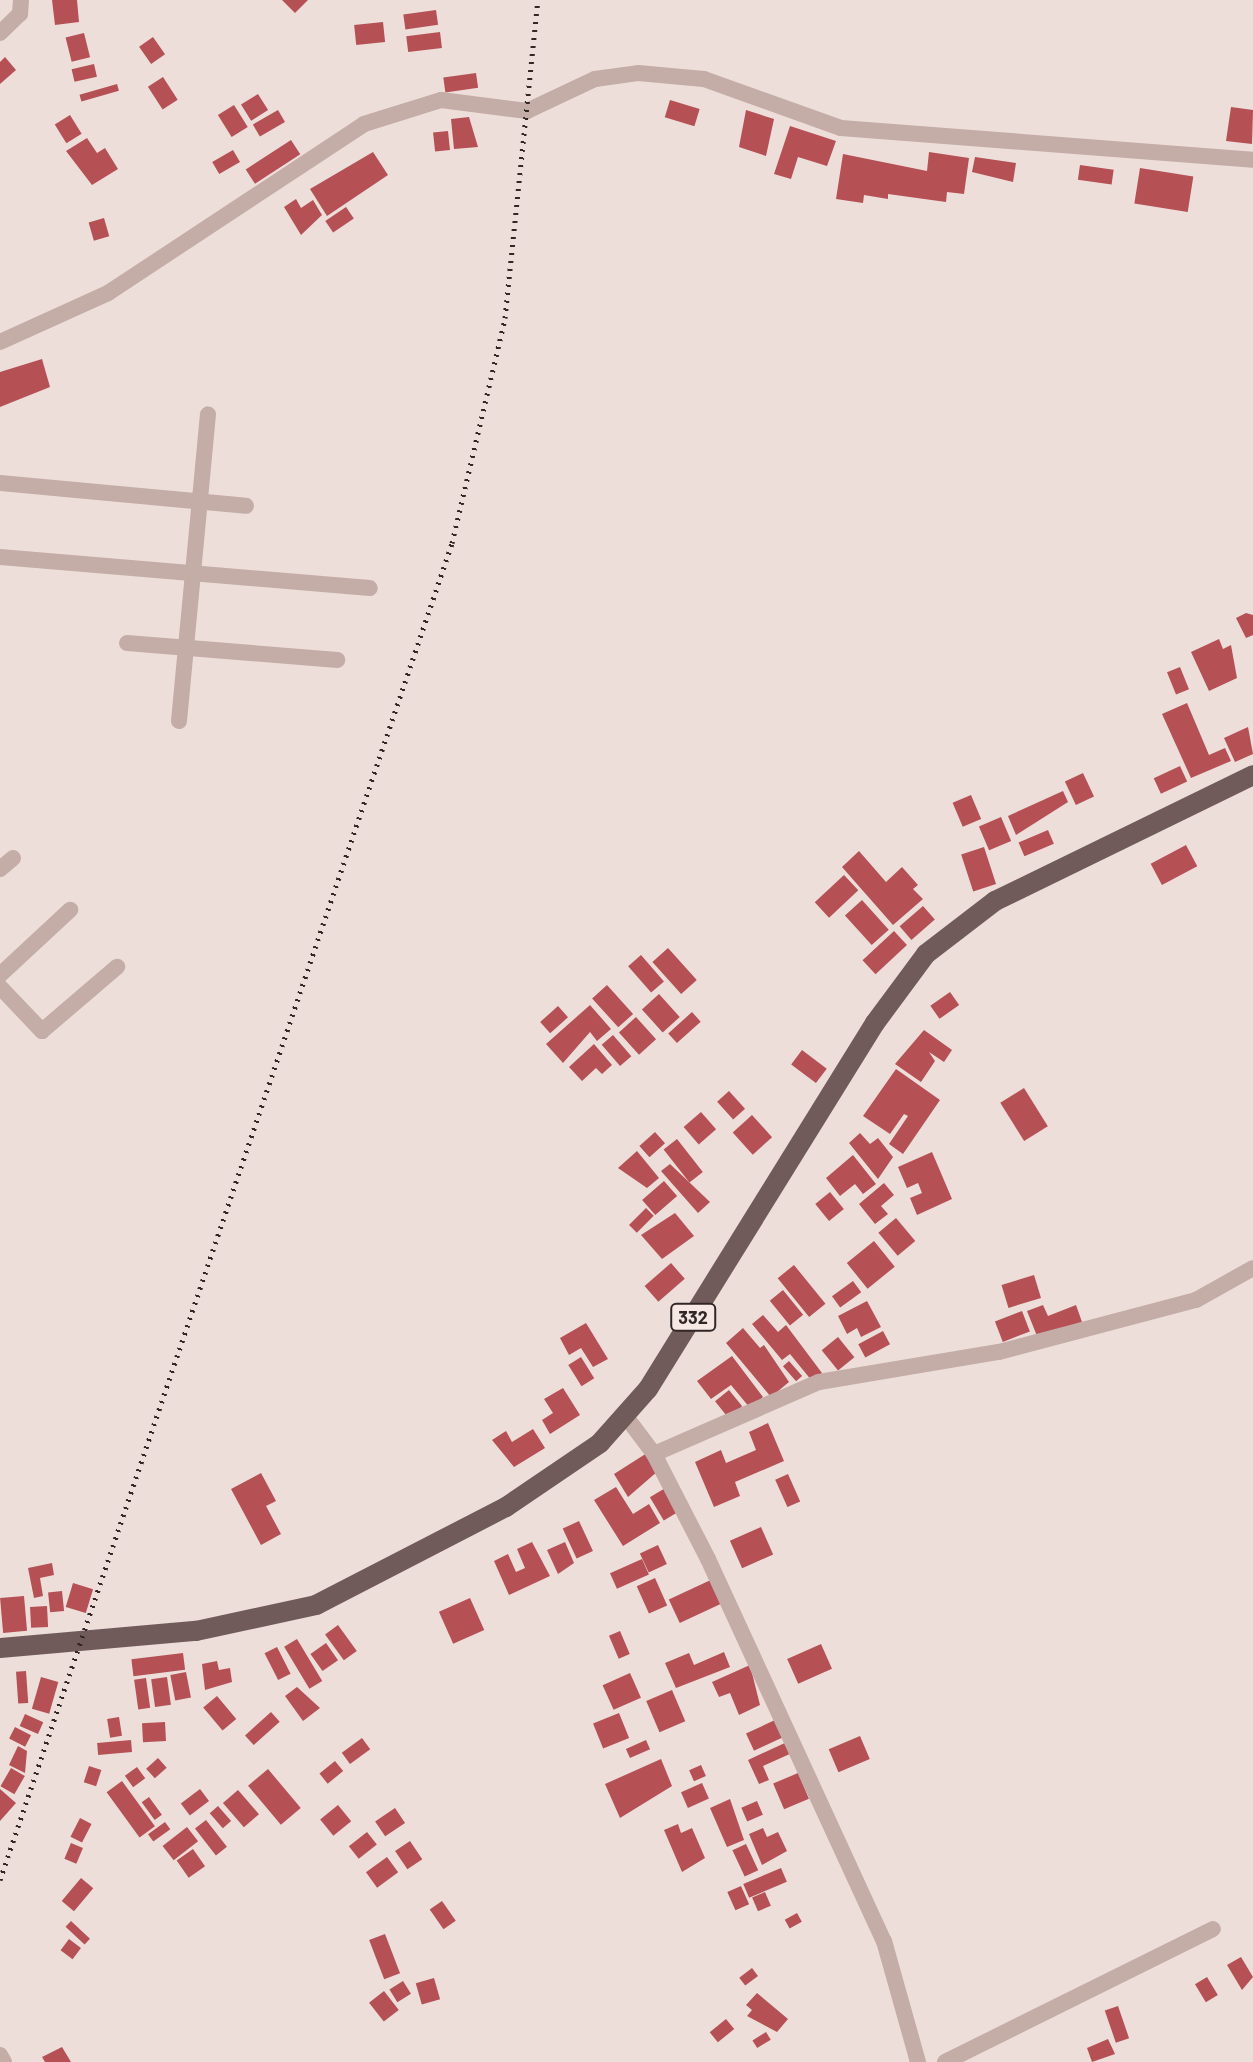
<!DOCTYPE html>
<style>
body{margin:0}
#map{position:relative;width:1253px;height:2062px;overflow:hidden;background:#eddeda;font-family:Barlow,sans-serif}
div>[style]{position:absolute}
.building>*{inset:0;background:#b55055;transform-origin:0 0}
.street>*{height:16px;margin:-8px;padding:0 8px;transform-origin:8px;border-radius:8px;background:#c4aca7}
.primary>*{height:20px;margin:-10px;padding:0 10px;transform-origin:10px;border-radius:10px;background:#715b5a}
.rail>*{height:5px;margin-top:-2.5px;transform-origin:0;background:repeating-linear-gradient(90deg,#312727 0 2px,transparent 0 8px)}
span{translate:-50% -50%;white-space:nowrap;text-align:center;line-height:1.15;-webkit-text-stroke:8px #f6e9e5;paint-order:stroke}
.shield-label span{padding:2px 6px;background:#f6e9e5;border:2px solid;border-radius:6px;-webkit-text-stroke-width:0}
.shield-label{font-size:18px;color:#312727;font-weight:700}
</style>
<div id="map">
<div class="building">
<div style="clip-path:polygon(52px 0,77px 0,79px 22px,55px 25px)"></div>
<div style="clip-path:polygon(282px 0,308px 0,295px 13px)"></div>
<div style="left:436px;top:10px;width:15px;height:33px;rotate:82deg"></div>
<div style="left:383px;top:22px;width:20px;height:29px;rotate:84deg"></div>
<div style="left:440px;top:32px;width:16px;height:34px;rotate:83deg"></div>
<div style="left:84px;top:33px;width:25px;height:19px;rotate:76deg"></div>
<div style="left:153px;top:37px;width:21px;height:17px;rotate:55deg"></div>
<div style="clip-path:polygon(5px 57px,16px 70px,0 84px,0 62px)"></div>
<div style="left:94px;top:64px;width:13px;height:23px;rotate:77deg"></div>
<div style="left:476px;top:73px;width:15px;height:33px;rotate:82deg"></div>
<div style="left:163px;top:77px;width:27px;height:18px;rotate:57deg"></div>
<div style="left:117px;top:84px;width:7px;height:39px;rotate:74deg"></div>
<div style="left:258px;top:94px;width:19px;height:20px;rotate:58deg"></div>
<div style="left:670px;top:100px;width:31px;height:18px;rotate:17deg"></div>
<div style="left:234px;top:105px;width:26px;height:19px;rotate:58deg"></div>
<div style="clip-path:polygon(1231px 107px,1253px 110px,1252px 144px,1226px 141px)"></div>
<div style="left:278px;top:110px;width:14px;height:29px;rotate:60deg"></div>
<div style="clip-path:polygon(746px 110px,774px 119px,766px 156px,739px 147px)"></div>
<div style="left:70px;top:115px;width:22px;height:18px;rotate:58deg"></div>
<div style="clip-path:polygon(469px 117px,478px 147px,454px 149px,451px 119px)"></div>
<div style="clip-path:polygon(790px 126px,836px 141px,827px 166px,798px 157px,791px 179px,774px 174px)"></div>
<div style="left:448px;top:131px;width:19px;height:15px;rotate:84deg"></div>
<div style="clip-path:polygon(87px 138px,97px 153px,105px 148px,118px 169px,92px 185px,66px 151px)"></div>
<div style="left:291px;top:140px;width:17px;height:54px;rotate:57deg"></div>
<div style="left:233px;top:150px;width:14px;height:24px;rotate:60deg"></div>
<div style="clip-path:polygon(373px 152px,388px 175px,327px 216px,310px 189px)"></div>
<div style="clip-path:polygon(929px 152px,969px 158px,964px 194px,947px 192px,946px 202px,888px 194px,888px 199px,864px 195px,863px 203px,836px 199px,843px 154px,927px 171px)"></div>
<div style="clip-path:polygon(975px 157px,1016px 163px,1013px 182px,972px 172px)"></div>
<div style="left:1080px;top:165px;width:34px;height:15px;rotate:8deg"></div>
<div style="left:1140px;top:168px;width:54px;height:36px;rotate:9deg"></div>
<div style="clip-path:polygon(296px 199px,301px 208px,313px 200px,322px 215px,301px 235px,284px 207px)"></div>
<div style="left:346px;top:207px;width:14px;height:25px;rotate:56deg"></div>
<div style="left:104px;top:218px;width:19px;height:16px;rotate:74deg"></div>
<div style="clip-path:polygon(42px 359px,50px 387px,0 407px,0 372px)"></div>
<div style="clip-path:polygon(1246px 613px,1253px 615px,1253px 635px,1246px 638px,1236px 618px)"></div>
<div style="clip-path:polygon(1219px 639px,1223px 649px,1231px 645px,1237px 678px,1209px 691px,1191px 652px)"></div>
<div style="left:1180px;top:667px;width:24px;height:14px;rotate:68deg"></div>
<div style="clip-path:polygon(1187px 703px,1209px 755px,1225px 748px,1231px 761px,1191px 778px,1162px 714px)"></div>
<div style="clip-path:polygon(1248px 727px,1253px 754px,1235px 762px,1224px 738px)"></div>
<div style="left:1180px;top:766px;width:17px;height:29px;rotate:65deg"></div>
<div style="left:1083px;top:773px;width:26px;height:20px;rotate:65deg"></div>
<div style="clip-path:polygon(1063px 791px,1068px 802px,1016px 835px,1008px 816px)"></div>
<div style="left:971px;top:795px;width:26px;height:20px;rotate:67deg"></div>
<div style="left:1001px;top:817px;width:26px;height:24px;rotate:67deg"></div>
<div style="left:1048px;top:830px;width:15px;height:32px;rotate:67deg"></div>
<div style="left:1186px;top:845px;width:24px;height:40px;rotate:62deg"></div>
<div style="left:984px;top:847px;width:39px;height:24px;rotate:72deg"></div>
<div style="clip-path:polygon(859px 851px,886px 882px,902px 867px,918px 885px,913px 889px,923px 899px,893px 925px,842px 867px)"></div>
<div style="left:844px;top:875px;width:21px;height:40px;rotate:47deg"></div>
<div style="left:862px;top:900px;width:40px;height:23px;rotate:48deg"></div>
<div style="left:923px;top:906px;width:18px;height:31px;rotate:49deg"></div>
<div style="left:894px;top:931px;width:19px;height:43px;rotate:47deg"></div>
<div style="left:668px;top:948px;width:43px;height:21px;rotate:48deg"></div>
<div style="left:641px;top:955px;width:35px;height:17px;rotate:49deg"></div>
<div style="left:607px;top:985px;width:39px;height:20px;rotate:48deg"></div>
<div style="left:950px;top:992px;width:16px;height:24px;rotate:55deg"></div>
<div style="left:659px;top:994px;width:31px;height:23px;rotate:48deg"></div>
<div style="clip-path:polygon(590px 1005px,611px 1029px,597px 1041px,590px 1032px,563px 1063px,546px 1044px)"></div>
<div style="left:558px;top:1006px;width:15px;height:24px;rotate:48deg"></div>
<div style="left:692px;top:1012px;width:13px;height:32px;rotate:48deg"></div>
<div style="left:636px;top:1017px;width:30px;height:23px;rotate:48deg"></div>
<div style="clip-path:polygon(924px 1030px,952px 1050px,944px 1062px,929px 1052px,935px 1061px,921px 1082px,895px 1064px)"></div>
<div style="left:613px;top:1035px;width:28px;height:15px;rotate:49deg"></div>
<div style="clip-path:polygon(594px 1044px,612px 1065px,602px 1074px,596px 1068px,582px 1081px,569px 1067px)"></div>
<div style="left:802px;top:1050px;width:31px;height:18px;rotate:37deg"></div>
<div style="clip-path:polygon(896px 1069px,940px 1100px,903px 1154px,889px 1144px,908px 1116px,904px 1114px,890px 1134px,863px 1116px)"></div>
<div style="left:1024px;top:1088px;width:45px;height:28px;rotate:58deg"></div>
<div style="left:729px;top:1091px;width:24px;height:16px;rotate:48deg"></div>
<div style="left:701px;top:1112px;width:23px;height:23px;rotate:49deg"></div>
<div style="left:752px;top:1115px;width:30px;height:26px;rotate:48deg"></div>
<div style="left:655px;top:1132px;width:15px;height:21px;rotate:48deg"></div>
<div style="clip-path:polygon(860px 1133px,870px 1144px,878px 1138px,893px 1157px,878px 1179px,849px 1143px)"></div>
<div style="left:677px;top:1139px;width:42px;height:17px;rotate:52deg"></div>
<div style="clip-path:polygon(637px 1151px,659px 1178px,647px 1188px,618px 1168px)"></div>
<div style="clip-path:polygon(932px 1152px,952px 1199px,917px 1215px,910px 1198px,922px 1193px,918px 1183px,907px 1188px,898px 1167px)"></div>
<div style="clip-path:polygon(853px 1155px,876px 1184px,863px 1194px,855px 1184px,840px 1196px,826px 1178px)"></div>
<div style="clip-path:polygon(670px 1164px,710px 1202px,698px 1213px,661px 1171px)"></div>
<div style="left:664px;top:1181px;width:20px;height:29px;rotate:49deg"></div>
<div style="clip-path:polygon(884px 1183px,894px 1195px,881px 1206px,888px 1214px,875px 1224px,859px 1204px)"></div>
<div style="left:830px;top:1192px;width:22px;height:19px;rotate:51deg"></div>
<div style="left:646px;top:1208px;width:11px;height:24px;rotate:45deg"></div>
<div style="clip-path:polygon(675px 1213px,694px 1236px,662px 1259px,641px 1235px)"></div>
<div style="left:896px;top:1218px;width:30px;height:23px;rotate:50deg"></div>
<div style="left:874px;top:1241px;width:33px;height:35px;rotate:51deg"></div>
<div style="left:671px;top:1263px;width:21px;height:35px;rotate:49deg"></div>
<div style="left:794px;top:1265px;width:50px;height:21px;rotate:51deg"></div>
<div style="left:1034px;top:1275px;width:24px;height:34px;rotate:73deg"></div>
<div style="left:853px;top:1281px;width:14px;height:26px;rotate:54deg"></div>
<div style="left:783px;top:1290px;width:32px;height:17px;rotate:51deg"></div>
<div style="clip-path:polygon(867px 1301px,881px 1327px,861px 1337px,857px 1328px,847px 1334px,838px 1316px)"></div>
<div style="clip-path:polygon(1043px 1305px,1048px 1316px,1076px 1305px,1082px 1322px,1037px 1336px,1027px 1311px)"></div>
<div style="left:1022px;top:1311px;width:22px;height:29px;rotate:69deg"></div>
<div style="clip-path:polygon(763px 1315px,778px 1332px,786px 1325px,822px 1373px,812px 1381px,790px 1354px,782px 1360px,752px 1324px)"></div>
<div style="clip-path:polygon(586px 1323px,608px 1359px,593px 1367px,581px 1348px,569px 1355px,560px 1338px)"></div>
<div style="clip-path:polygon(743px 1328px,760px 1348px,764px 1345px,789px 1382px,771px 1397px,726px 1343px)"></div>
<div style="left:883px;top:1331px;width:15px;height:28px;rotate:62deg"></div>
<div style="left:838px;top:1337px;width:26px;height:21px;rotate:51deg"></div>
<div style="clip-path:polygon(732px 1356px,763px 1397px,750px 1408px,731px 1385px,711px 1399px,697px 1381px)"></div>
<div style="left:581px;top:1357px;width:25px;height:15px;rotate:58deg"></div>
<div style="left:789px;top:1361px;width:20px;height:8px;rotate:49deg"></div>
<div style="clip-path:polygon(563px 1388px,580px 1415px,550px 1434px,542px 1420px,553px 1413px,544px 1399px)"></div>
<div style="left:729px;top:1390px;width:21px;height:18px;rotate:51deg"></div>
<div style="clip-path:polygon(768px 1423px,784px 1461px,735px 1482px,740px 1496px,714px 1507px,695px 1462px,721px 1450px,726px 1463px,756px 1450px,749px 1432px)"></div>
<div style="clip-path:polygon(533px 1429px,545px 1448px,514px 1467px,492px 1440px,506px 1431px,512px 1442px)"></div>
<div style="clip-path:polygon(647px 1453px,658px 1471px,628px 1497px,614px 1474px)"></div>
<div style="clip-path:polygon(261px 1473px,276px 1501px,266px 1506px,281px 1534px,261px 1545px,231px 1489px)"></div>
<div style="left:788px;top:1474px;width:30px;height:14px;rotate:66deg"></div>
<div style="clip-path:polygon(616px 1487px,633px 1514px,649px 1504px,660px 1523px,623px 1546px,594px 1500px)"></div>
<div style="left:667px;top:1487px;width:27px;height:20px;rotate:59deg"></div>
<div style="left:579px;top:1521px;width:33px;height:18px;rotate:65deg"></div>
<div style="left:761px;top:1527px;width:30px;height:34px;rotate:66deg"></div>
<div style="clip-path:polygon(532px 1542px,550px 1576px,509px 1595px,494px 1561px,508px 1554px,516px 1572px,525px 1568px,517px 1549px)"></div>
<div style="clip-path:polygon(565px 1542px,574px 1563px,558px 1574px,547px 1550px)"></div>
<div style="left:658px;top:1545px;width:21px;height:20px;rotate:65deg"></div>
<div style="left:642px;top:1559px;width:17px;height:35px;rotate:66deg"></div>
<div style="clip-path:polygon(52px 1563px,54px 1575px,40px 1578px,43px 1596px,34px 1598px,28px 1568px)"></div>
<div style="left:655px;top:1578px;width:30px;height:20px;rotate:66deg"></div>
<div style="left:715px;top:1578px;width:26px;height:51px;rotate:65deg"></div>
<div style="left:73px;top:1583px;width:21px;height:25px;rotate:17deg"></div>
<div style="left:62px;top:1591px;width:20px;height:14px;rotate:84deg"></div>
<div style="left:24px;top:1596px;width:35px;height:24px;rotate:85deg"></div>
<div style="left:470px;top:1598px;width:35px;height:34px;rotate:66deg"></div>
<div style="left:47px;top:1606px;width:21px;height:17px;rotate:87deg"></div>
<div style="left:338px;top:1625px;width:32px;height:16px;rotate:54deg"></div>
<div style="left:620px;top:1631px;width:25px;height:12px;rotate:67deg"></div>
<div style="left:297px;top:1639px;width:49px;height:15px;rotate:59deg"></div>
<div style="left:326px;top:1643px;width:21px;height:19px;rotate:55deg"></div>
<div style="left:821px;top:1644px;width:27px;height:37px;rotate:66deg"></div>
<div style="left:277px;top:1647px;width:30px;height:14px;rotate:63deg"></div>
<div style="clip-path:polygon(724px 1652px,730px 1667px,676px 1688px,665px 1663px,689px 1653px,694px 1665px)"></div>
<div style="left:183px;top:1653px;width:17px;height:52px;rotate:83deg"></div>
<div style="clip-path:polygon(217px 1661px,219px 1670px,230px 1668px,232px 1682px,205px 1690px,202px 1664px)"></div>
<div style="clip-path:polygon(750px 1665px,760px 1705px,739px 1715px,730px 1693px,719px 1697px,712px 1682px)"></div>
<div style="left:26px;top:1671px;width:32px;height:10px;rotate:86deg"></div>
<div style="left:186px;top:1672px;width:26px;height:16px;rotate:79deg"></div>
<div style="left:630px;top:1673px;width:27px;height:30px;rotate:66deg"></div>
<div style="left:41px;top:1677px;width:18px;height:33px;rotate:16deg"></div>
<div style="left:167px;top:1677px;width:28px;height:16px;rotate:82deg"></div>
<div style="left:146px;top:1678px;width:30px;height:12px;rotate:82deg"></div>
<div style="clip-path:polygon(297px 1687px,320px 1708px,303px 1721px,285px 1696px)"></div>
<div style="left:672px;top:1690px;width:34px;height:28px;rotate:67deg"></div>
<div style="left:217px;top:1696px;width:30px;height:18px;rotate:50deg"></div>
<div style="left:271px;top:1712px;width:13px;height:35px;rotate:48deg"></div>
<div style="left:619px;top:1713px;width:27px;height:28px;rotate:68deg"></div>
<div style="left:25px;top:1714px;width:20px;height:13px;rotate:24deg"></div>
<div style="left:119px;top:1717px;width:19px;height:12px;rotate:81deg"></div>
<div style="left:775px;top:1720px;width:19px;height:32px;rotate:65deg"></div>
<div style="left:165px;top:1722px;width:19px;height:23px;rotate:87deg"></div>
<div style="left:15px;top:1727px;width:18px;height:13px;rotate:27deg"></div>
<div style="left:860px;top:1736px;width:25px;height:34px;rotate:67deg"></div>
<div style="left:362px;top:1738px;width:14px;height:25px;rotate:54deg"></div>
<div style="left:131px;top:1740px;width:12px;height:34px;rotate:85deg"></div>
<div style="left:646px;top:1740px;width:10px;height:22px;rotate:66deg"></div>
<div style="clip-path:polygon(787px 1742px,792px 1753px,763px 1766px,769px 1780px,759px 1784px,748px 1760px)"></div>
<div style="clip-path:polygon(18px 1746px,27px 1751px,25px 1773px,9px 1765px)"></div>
<div style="left:158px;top:1758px;width:13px;height:16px;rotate:48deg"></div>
<div style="clip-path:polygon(661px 1759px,672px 1786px,620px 1818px,605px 1784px)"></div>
<div style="left:335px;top:1761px;width:13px;height:20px;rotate:51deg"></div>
<div style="left:701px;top:1765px;width:12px;height:13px;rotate:66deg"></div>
<div style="left:89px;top:1766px;width:13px;height:17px;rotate:18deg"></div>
<div style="left:137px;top:1767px;width:14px;height:15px;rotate:54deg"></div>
<div style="left:11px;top:1768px;width:16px;height:21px;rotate:30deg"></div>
<div style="left:268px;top:1769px;width:51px;height:26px;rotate:50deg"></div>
<div style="left:798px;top:1773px;width:28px;height:27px;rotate:67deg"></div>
<div style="left:122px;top:1781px;width:56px;height:19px;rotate:54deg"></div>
<div style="left:702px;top:1783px;width:17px;height:23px;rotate:66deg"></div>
<div style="clip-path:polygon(0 1789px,16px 1803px,0 1821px)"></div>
<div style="left:200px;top:1789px;width:15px;height:24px;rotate:53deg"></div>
<div style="left:238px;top:1790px;width:32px;height:20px;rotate:49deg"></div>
<div style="left:149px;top:1797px;width:22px;height:9px;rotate:54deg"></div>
<div style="clip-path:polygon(730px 1799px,744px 1840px,727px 1847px,710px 1808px)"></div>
<div style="left:757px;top:1801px;width:15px;height:17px;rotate:67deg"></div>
<div style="left:338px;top:1805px;width:21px;height:23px;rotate:51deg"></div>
<div style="left:218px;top:1806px;width:20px;height:11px;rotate:49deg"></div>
<div style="left:395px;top:1808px;width:18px;height:24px;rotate:56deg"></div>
<div style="left:80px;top:1818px;width:13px;height:21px;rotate:27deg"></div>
<div style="left:206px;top:1820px;width:34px;height:14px;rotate:52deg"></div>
<div style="left:165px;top:1822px;width:9px;height:21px;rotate:54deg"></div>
<div style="clip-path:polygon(678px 1824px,681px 1833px,692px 1828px,705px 1858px,682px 1872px,664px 1830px)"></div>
<div style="left:187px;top:1827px;width:18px;height:31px;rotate:52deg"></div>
<div style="clip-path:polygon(763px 1828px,767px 1837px,778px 1832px,787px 1851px,762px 1865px,749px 1834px)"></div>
<div style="left:367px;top:1832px;width:16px;height:23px;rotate:52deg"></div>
<div style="left:410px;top:1841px;width:22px;height:18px;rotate:56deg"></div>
<div style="left:71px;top:1843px;width:13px;height:17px;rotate:23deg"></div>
<div style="left:746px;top:1844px;width:29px;height:15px;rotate:65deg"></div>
<div style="left:193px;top:1849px;width:21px;height:20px;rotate:55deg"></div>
<div style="left:387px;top:1857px;width:19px;height:26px;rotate:54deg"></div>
<div style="left:781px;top:1868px;width:15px;height:41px;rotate:67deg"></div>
<div style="left:81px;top:1878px;width:16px;height:30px;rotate:40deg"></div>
<div style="left:741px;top:1886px;width:20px;height:15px;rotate:66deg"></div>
<div style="left:765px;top:1892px;width:15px;height:14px;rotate:67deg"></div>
<div style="left:442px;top:1901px;width:24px;height:15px;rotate:55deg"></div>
<div style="left:797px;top:1913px;width:10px;height:14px;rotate:61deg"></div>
<div style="left:71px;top:1921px;width:26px;height:8px;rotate:43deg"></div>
<div style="left:385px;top:1934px;width:42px;height:17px;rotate:69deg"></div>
<div style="left:69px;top:1939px;width:15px;height:14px;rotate:37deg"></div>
<div style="clip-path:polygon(1241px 1957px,1253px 1977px,1242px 1990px,1227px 1965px)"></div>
<div style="left:752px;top:1968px;width:10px;height:16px;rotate:53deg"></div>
<div style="left:1207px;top:1977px;width:21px;height:14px;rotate:59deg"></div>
<div style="left:434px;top:1978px;width:22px;height:19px;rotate:74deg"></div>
<div style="left:403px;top:1981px;width:15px;height:16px;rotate:58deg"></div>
<div style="left:384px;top:1991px;width:24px;height:19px;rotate:52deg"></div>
<div style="clip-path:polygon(757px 1993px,788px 2019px,777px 2032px,747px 2016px,752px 2010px,746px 2005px)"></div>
<div style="left:1118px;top:2006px;width:34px;height:14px;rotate:71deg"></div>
<div style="left:726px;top:2019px;width:13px;height:21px;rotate:51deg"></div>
<div style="left:766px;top:2032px;width:9px;height:16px;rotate:58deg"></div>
<div style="clip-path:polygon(1108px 2039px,1115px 2054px,1092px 2062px,1087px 2048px)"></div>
<div style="clip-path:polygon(62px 2047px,71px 2062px,45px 2062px,42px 2057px)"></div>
</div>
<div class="street">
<div style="left:0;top:33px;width:28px;rotate:-44deg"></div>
<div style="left:20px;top:14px;width:14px;rotate:-86deg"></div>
<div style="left:0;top:342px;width:119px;rotate:-24.4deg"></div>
<div style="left:108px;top:293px;width:307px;rotate:-33.4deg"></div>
<div style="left:364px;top:124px;width:81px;rotate:-17.3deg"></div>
<div style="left:441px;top:100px;width:87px;rotate:7.3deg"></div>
<div style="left:527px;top:111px;width:75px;rotate:-25.2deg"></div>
<div style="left:595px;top:79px;width:43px;rotate:-7.9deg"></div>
<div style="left:638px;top:73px;width:66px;rotate:5.2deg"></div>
<div style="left:704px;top:79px;width:145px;rotate:19.7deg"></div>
<div style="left:841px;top:128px;width:413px;rotate:4.4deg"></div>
<div style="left:0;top:483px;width:247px;rotate:5.3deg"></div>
<div style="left:0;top:557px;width:371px;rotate:4.8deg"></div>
<div style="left:127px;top:643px;width:211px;rotate:4.6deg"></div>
<div style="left:179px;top:721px;width:308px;rotate:-84.6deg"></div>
<div style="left:0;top:869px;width:17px;rotate:-40deg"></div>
<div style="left:0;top:975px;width:96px;rotate:-42.9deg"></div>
<div style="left:0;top:987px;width:61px;rotate:46.3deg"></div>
<div style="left:42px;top:1031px;width:99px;rotate:-40.5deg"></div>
<div style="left:627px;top:1418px;width:45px;rotate:53.1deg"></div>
<div style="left:654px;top:1454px;width:118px;rotate:62.8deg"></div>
<div style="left:708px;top:1559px;width:421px;rotate:65.3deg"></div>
<div style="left:884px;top:1941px;width:126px;rotate:74.3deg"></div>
<div style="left:654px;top:1454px;width:180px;rotate:-23.6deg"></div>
<div style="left:819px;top:1382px;width:182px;rotate:-9.5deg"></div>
<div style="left:999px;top:1352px;width:204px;rotate:-14.8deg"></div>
<div style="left:1196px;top:1300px;width:65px;rotate:-29.3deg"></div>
<div style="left:0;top:2055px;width:8px;rotate:60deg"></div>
<div style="left:945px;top:2062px;width:299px;rotate:-26.4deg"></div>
</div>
<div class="primary">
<div style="left:0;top:1648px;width:197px;rotate:-5deg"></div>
<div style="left:196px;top:1631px;width:123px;rotate:-12.2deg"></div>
<div style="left:316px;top:1605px;width:214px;rotate:-27.3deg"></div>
<div style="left:506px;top:1507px;width:114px;rotate:-34.2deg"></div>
<div style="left:600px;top:1443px;width:72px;rotate:-48.4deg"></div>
<div style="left:648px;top:1389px;width:431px;rotate:-58.2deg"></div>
<div style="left:875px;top:1023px;width:86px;rotate:-53.5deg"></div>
<div style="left:926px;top:954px;width:87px;rotate:-37.5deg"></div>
<div style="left:995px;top:901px;width:287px;rotate:-26deg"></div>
</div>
<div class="rail">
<div style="left:0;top:1880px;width:1411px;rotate:-71.32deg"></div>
<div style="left:452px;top:543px;width:231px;rotate:-76.7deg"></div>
<div style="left:505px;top:318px;width:320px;rotate:-84.1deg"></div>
</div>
<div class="shield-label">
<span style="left:693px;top:1317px">332</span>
</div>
</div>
